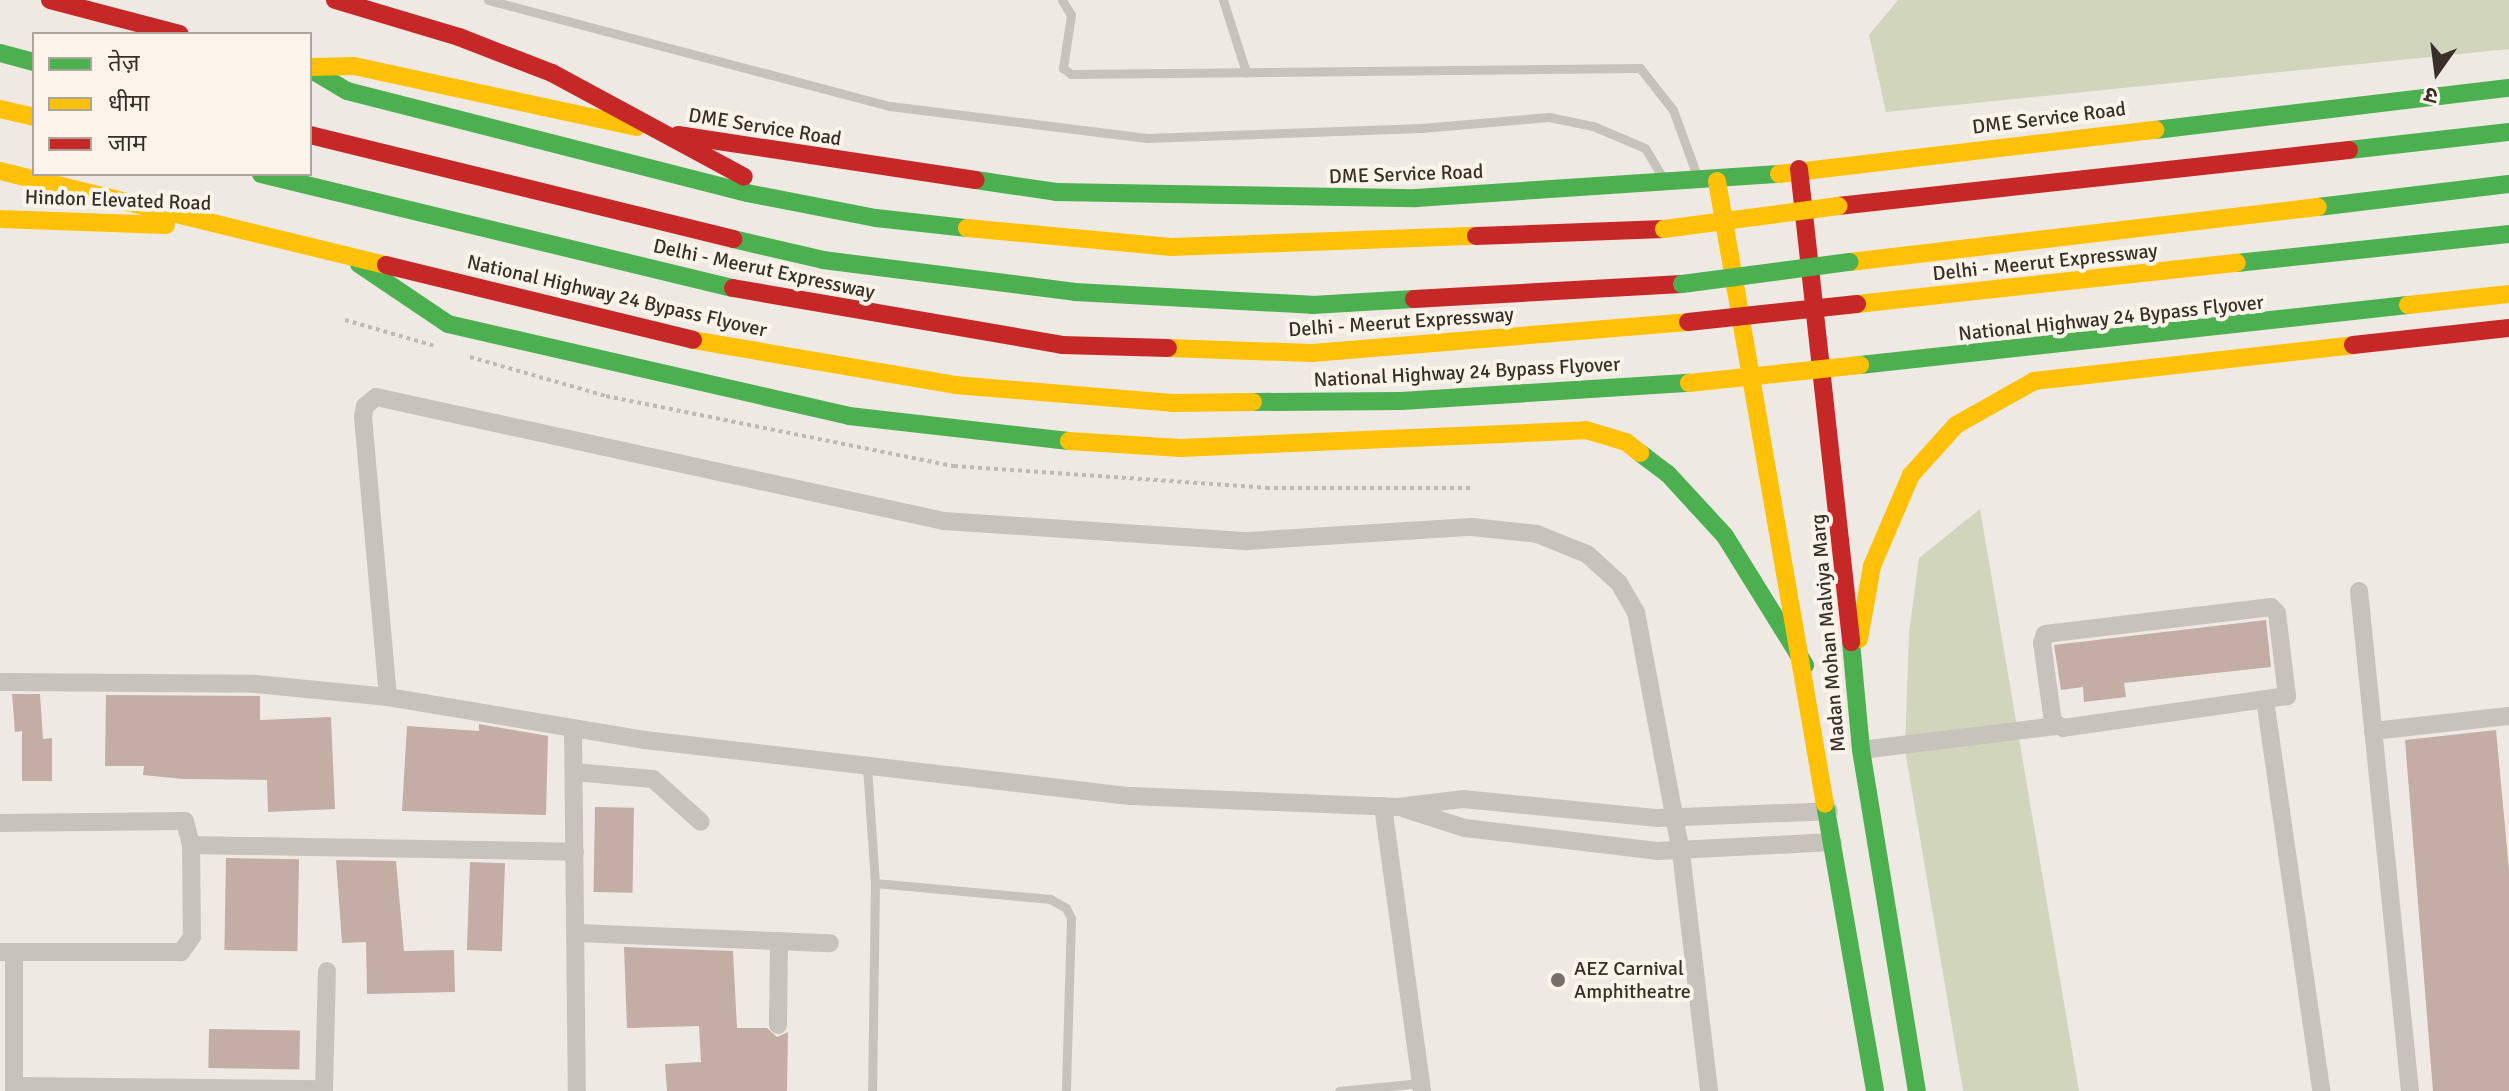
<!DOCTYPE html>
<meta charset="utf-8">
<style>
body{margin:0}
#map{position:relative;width:2509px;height:1091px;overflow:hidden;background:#efe9e3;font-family:Signika,"Noto Sans Devanagari",sans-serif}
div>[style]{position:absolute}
.green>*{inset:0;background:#d0d5bc}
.building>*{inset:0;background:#c3ada4;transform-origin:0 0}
.path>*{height:4px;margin-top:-2px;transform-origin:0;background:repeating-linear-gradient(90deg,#c1bab4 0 4px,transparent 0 8px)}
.lane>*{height:9px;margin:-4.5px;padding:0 4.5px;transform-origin:4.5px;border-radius:4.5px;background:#c8c2bc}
.street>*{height:18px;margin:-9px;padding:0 9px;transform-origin:9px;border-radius:9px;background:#c8c2bc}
.fast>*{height:18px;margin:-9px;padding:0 9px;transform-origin:9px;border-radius:9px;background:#4caf50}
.slow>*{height:18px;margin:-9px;padding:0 9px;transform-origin:9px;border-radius:9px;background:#ffc107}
.jam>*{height:18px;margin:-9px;padding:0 9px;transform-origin:9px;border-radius:9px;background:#c62828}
.fast-bridge>*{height:18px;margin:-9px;padding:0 9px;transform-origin:9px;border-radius:9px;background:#4caf50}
.slow-bridge>*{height:18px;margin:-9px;padding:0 9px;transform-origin:9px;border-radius:9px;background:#ffc107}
.jam-bridge>*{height:18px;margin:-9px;padding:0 9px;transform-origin:9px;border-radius:9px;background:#c62828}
.dots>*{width:22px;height:22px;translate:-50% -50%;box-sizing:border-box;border:4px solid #fbf4eb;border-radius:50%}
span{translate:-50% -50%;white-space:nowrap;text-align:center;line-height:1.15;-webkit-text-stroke:8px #fbf4eb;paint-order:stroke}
.street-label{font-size:20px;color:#392e29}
.poi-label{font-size:20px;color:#392e29}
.left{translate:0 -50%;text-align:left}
.legend{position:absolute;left:32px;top:32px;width:280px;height:144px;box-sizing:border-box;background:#fbf4eb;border:2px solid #ada59d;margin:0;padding:10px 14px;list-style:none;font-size:24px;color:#392e29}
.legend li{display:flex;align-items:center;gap:16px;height:40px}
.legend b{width:40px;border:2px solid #ada59d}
.north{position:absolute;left:2397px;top:32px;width:80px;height:80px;-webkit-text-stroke:6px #fbf4eb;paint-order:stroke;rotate:194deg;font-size:22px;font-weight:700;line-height:32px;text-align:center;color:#392e29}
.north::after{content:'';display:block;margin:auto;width:28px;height:36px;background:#392e29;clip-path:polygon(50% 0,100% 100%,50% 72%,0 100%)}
</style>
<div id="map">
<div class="green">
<div style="clip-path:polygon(1898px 0,2509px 0,2509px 49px,1886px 112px,1869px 35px)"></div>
<div style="clip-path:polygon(1980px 509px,2079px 1091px,1963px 1091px,1905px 750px,1909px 633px,1919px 558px)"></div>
</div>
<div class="building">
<div style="clip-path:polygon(2266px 620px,2271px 667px,2124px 683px,2126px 697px,2084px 702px,2083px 687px,2061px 690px,2054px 645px)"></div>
<div style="clip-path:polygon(12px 694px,40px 694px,43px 739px,52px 738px,52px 781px,22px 781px,22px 731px,15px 732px)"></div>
<div style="clip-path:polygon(106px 695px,260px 696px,260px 720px,331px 717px,335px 809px,268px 812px,267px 780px,183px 779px,143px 775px,144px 766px,105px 766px)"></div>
<div style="clip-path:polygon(479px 724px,548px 736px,546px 815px,402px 811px,407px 726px,479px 731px)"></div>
<div style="clip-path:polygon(2496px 730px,2509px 870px,2509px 1091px,2433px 1091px,2405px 740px)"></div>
<div style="left:595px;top:807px;width:39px;height:85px;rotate:1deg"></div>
<div style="left:226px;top:858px;width:73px;height:92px;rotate:1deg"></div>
<div style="clip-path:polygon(336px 860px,396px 861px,404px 951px,454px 950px,455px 992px,367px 994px,366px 942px,342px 943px)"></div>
<div style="left:470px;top:862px;width:35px;height:88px;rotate:2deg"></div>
<div style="clip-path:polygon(624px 947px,733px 951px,737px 1028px,767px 1028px,777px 1037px,788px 1032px,787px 1091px,667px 1091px,665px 1064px,701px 1062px,699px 1026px,627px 1028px)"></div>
<div style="left:209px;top:1029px;width:91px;height:39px;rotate:1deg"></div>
</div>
<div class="path">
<div style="left:345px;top:320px;width:94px;rotate:16.1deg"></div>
<div style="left:470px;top:357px;width:141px;rotate:16deg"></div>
<div style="left:606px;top:396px;width:355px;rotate:11.4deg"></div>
<div style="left:954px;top:466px;width:313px;rotate:4deg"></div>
<div style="left:1266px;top:488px;width:205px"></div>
</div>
<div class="lane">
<div style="left:488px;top:0;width:416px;rotate:14.8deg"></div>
<div style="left:890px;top:106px;width:259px;rotate:7.1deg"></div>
<div style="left:1147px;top:138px;width:275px;rotate:-2.1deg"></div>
<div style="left:1422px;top:128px;width:127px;rotate:-5deg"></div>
<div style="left:1549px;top:117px;width:45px;rotate:11.6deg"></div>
<div style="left:1593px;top:126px;width:56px;rotate:22.9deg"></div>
<div style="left:1645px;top:148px;width:37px;rotate:59deg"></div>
<div style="left:1062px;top:0;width:17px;rotate:59deg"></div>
<div style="left:1071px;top:15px;width:54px;rotate:98.6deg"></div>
<div style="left:1063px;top:68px;width:10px;rotate:37deg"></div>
<div style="left:1071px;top:74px;width:569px;rotate:-0.6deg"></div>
<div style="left:1640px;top:68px;width:53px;rotate:51.8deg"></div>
<div style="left:1673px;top:110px;width:76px;rotate:69.9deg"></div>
<div style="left:1223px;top:0;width:76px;rotate:72.3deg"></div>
<div style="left:867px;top:766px;width:117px;rotate:86.1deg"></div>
<div style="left:875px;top:883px;width:208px;rotate:90.8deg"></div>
<div style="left:875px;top:883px;width:176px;rotate:5.2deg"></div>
<div style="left:1050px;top:899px;width:18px;rotate:29deg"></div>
<div style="left:1066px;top:908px;width:11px;rotate:63deg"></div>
<div style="left:1071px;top:918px;width:173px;rotate:91.7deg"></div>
<div style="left:1339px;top:1091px;width:82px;rotate:-5.6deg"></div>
</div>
<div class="street">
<div style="left:2359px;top:591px;width:503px;rotate:84.18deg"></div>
<div style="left:2271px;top:607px;width:8px;rotate:45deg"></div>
<div style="left:2277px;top:613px;width:84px;rotate:83.1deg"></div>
<div style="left:2287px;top:696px;width:226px;rotate:171.9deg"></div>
<div style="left:2063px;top:728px;width:12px;rotate:-149deg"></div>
<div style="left:2053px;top:722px;width:80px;rotate:-97.9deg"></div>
<div style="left:2042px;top:643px;width:9px;rotate:-72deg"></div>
<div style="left:2045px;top:634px;width:228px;rotate:-6.8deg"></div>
<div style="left:0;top:682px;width:256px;rotate:0.4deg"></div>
<div style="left:256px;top:684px;width:133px;rotate:5.6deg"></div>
<div style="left:388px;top:697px;width:261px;rotate:9.5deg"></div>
<div style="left:645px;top:740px;width:490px;rotate:6.6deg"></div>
<div style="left:1132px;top:796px;width:265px;rotate:2.4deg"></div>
<div style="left:1397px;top:807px;width:66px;rotate:-6.9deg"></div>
<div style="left:1463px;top:799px;width:196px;rotate:5.6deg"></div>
<div style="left:1658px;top:818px;width:171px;rotate:-2.3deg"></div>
<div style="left:388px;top:697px;width:281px;rotate:-95.1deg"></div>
<div style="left:363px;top:417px;width:11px;rotate:-80deg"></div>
<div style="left:365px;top:406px;width:14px;rotate:-39deg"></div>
<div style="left:376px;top:397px;width:581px;rotate:12.32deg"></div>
<div style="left:944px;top:521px;width:304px;rotate:3.8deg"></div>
<div style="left:1247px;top:541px;width:225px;rotate:-3.6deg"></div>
<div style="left:1472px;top:527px;width:65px;rotate:6.1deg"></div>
<div style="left:1537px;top:534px;width:54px;rotate:21.8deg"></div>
<div style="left:1587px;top:554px;width:43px;rotate:42.2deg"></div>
<div style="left:1619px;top:583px;width:34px;rotate:60deg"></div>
<div style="left:1636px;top:612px;width:244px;rotate:79.4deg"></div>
<div style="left:1681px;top:852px;width:241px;rotate:83.3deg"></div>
<div style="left:2265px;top:700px;width:395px;rotate:81.8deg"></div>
<div style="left:573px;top:728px;width:363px;rotate:89.4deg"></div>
<div style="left:2373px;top:731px;width:137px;rotate:-6.3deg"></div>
<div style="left:1861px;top:750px;width:196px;rotate:-7deg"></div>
<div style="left:574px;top:772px;width:79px;rotate:5.1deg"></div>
<div style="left:653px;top:779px;width:64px;rotate:41.9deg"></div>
<div style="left:1383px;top:806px;width:288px;rotate:82.2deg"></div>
<div style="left:1405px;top:809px;width:63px;rotate:17.6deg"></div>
<div style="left:1465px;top:828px;width:193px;rotate:6.8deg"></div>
<div style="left:1657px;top:851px;width:176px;rotate:-2.9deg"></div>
<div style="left:0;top:823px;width:185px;rotate:-0.6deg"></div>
<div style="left:185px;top:821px;width:25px;rotate:76deg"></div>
<div style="left:191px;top:845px;width:92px;rotate:89.4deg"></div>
<div style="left:192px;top:937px;width:19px;rotate:126deg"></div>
<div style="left:181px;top:952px;width:181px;rotate:180deg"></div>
<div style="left:191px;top:845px;width:384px;rotate:1deg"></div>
<div style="left:576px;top:933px;width:254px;rotate:2.3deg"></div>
<div style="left:778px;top:1025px;width:84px;rotate:-89.3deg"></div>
<div style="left:14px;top:1086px;width:310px;rotate:0.6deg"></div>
<div style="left:14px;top:1091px;width:139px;rotate:-90deg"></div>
<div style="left:324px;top:1091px;width:120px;rotate:-88.6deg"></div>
</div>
<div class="fast">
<div style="left:0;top:53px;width:35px;rotate:15deg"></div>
<div style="left:310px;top:69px;width:43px;rotate:30.7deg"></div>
<div style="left:347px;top:91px;width:413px;rotate:14.3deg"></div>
<div style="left:747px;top:193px;width:131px;rotate:11deg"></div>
<div style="left:876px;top:218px;width:92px;rotate:6.3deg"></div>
<div style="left:2155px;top:130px;width:356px;rotate:-6.8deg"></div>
<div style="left:2349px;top:150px;width:161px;rotate:-6.4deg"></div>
<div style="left:261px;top:174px;width:486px;rotate:13.6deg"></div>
<div style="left:976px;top:180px;width:81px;rotate:8.5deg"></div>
<div style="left:1056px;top:192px;width:360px;rotate:1deg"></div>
<div style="left:1416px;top:198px;width:364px;rotate:-3.8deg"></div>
<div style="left:2318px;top:207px;width:192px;rotate:-6.9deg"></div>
<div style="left:733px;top:239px;width:92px;rotate:13.1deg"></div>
<div style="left:823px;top:260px;width:254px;rotate:7.2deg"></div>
<div style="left:1075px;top:292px;width:237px;rotate:3.1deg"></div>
<div style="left:1312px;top:305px;width:102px;rotate:-3.4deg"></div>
<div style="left:2237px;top:263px;width:274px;rotate:-6.1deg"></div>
<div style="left:359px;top:264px;width:107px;rotate:34deg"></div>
<div style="left:448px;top:324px;width:411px;rotate:12.9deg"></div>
<div style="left:849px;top:416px;width:221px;rotate:6.5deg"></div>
<div style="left:1860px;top:365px;width:551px;rotate:-6.25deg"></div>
<div style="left:1253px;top:402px;width:148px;rotate:-0.4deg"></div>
<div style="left:1401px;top:401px;width:289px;rotate:-3.6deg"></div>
<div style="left:1640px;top:453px;width:35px;rotate:37deg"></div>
<div style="left:1668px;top:474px;width:84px;rotate:47.4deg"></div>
<div style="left:1725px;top:536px;width:152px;rotate:58.2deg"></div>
<div style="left:1851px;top:642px;width:108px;rotate:84.7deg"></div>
<div style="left:1861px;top:750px;width:346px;rotate:80.7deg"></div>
<div style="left:1825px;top:804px;width:291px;rotate:80.1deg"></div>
</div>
<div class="slow">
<div style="left:310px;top:67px;width:44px;rotate:-1.3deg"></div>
<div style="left:354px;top:66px;width:289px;rotate:12.2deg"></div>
<div style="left:0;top:109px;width:35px;rotate:13deg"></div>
<div style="left:0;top:171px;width:397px;rotate:13.7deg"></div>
<div style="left:1779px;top:174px;width:379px;rotate:-6.7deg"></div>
<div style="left:1717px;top:181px;width:632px;rotate:80.17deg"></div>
<div style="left:0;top:219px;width:166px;rotate:2.1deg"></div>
<div style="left:967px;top:228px;width:205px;rotate:5.3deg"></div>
<div style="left:1171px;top:247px;width:305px;rotate:-2.1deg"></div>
<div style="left:1850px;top:262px;width:471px;rotate:-6.7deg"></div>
<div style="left:1857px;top:304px;width:382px;rotate:-6.2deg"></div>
<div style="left:2408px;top:305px;width:102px;rotate:-6.2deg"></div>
<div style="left:693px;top:340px;width:266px;rotate:9.7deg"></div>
<div style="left:955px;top:385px;width:218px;rotate:4.7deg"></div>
<div style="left:1172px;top:403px;width:81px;rotate:-0.7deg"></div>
<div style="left:1168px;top:348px;width:144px;rotate:2deg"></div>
<div style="left:1312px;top:353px;width:377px;rotate:-4.7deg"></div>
<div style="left:1069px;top:441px;width:112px;rotate:3.6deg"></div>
<div style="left:1181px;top:448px;width:405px;rotate:-2.5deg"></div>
<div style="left:1586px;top:430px;width:42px;rotate:16.7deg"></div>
<div style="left:1626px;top:442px;width:18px;rotate:38deg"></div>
<div style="left:1859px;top:639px;width:74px;rotate:-79.9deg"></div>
<div style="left:1872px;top:566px;width:99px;rotate:-66.8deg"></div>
<div style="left:1911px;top:475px;width:67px;rotate:-48deg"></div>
<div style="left:1956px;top:425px;width:90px;rotate:-29.4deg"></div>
<div style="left:2034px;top:381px;width:321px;rotate:-6.4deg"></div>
</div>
<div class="jam">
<div style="left:50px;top:0;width:134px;rotate:14.7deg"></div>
<div style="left:335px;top:0;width:129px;rotate:16.6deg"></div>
<div style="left:459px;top:37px;width:100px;rotate:21.2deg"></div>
<div style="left:552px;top:73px;width:218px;rotate:28.4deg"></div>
<div style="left:310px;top:135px;width:436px;rotate:13.8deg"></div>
<div style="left:678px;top:135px;width:301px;rotate:8.6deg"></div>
<div style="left:1799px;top:169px;width:476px;rotate:83.7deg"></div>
<div style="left:1838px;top:206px;width:514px;rotate:-6.25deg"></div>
<div style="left:1476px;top:236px;width:188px;rotate:-2.1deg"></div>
<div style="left:386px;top:265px;width:316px;rotate:13.7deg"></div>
<div style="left:733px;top:288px;width:334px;rotate:9.8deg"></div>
<div style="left:1062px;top:345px;width:106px;rotate:1.6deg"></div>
<div style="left:1414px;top:299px;width:268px;rotate:-3.2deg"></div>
<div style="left:2353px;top:345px;width:157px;rotate:-6.2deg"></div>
</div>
<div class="fast-bridge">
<div style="left:1682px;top:284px;width:169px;rotate:-7.5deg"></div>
</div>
<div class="slow-bridge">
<div style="left:1664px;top:229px;width:176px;rotate:-7.5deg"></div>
<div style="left:1689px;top:383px;width:172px;rotate:-6deg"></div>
</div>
<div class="jam-bridge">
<div style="left:1688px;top:322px;width:170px;rotate:-6.1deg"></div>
</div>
<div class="dots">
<div style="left:1558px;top:980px;background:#796f6a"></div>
</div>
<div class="street-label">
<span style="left:2049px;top:118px;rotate:-7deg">DME Service Road</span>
<span style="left:765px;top:127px;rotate:9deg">DME Service Road</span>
<span style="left:1406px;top:174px;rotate:-2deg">DME Service Road</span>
<span style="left:118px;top:200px;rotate:2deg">Hindon Elevated Road</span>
<span style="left:2045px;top:262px;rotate:-6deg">Delhi - Meerut Expressway</span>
<span style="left:764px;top:269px;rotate:12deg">Delhi - Meerut Expressway</span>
<span style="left:617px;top:296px;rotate:13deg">National Highway 24 Bypass Flyover</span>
<span style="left:2111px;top:318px;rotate:-6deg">National Highway 24 Bypass Flyover</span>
<span style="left:1401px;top:322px;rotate:-4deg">Delhi - Meerut Expressway</span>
<span style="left:1467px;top:372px;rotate:-3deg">National Highway 24 Bypass Flyover</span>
<span style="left:1828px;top:633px;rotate:-95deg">Madan Mohan Malviya Marg</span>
</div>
<div class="poi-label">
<span class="left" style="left:1574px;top:980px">AEZ Carnival<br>Amphitheatre</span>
</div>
<ul class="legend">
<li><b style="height:10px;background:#4caf50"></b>तेज़</li>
<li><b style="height:10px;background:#ffc107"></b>धीमा</li>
<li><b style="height:10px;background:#c62828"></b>जाम</li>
</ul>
<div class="north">उ</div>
</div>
